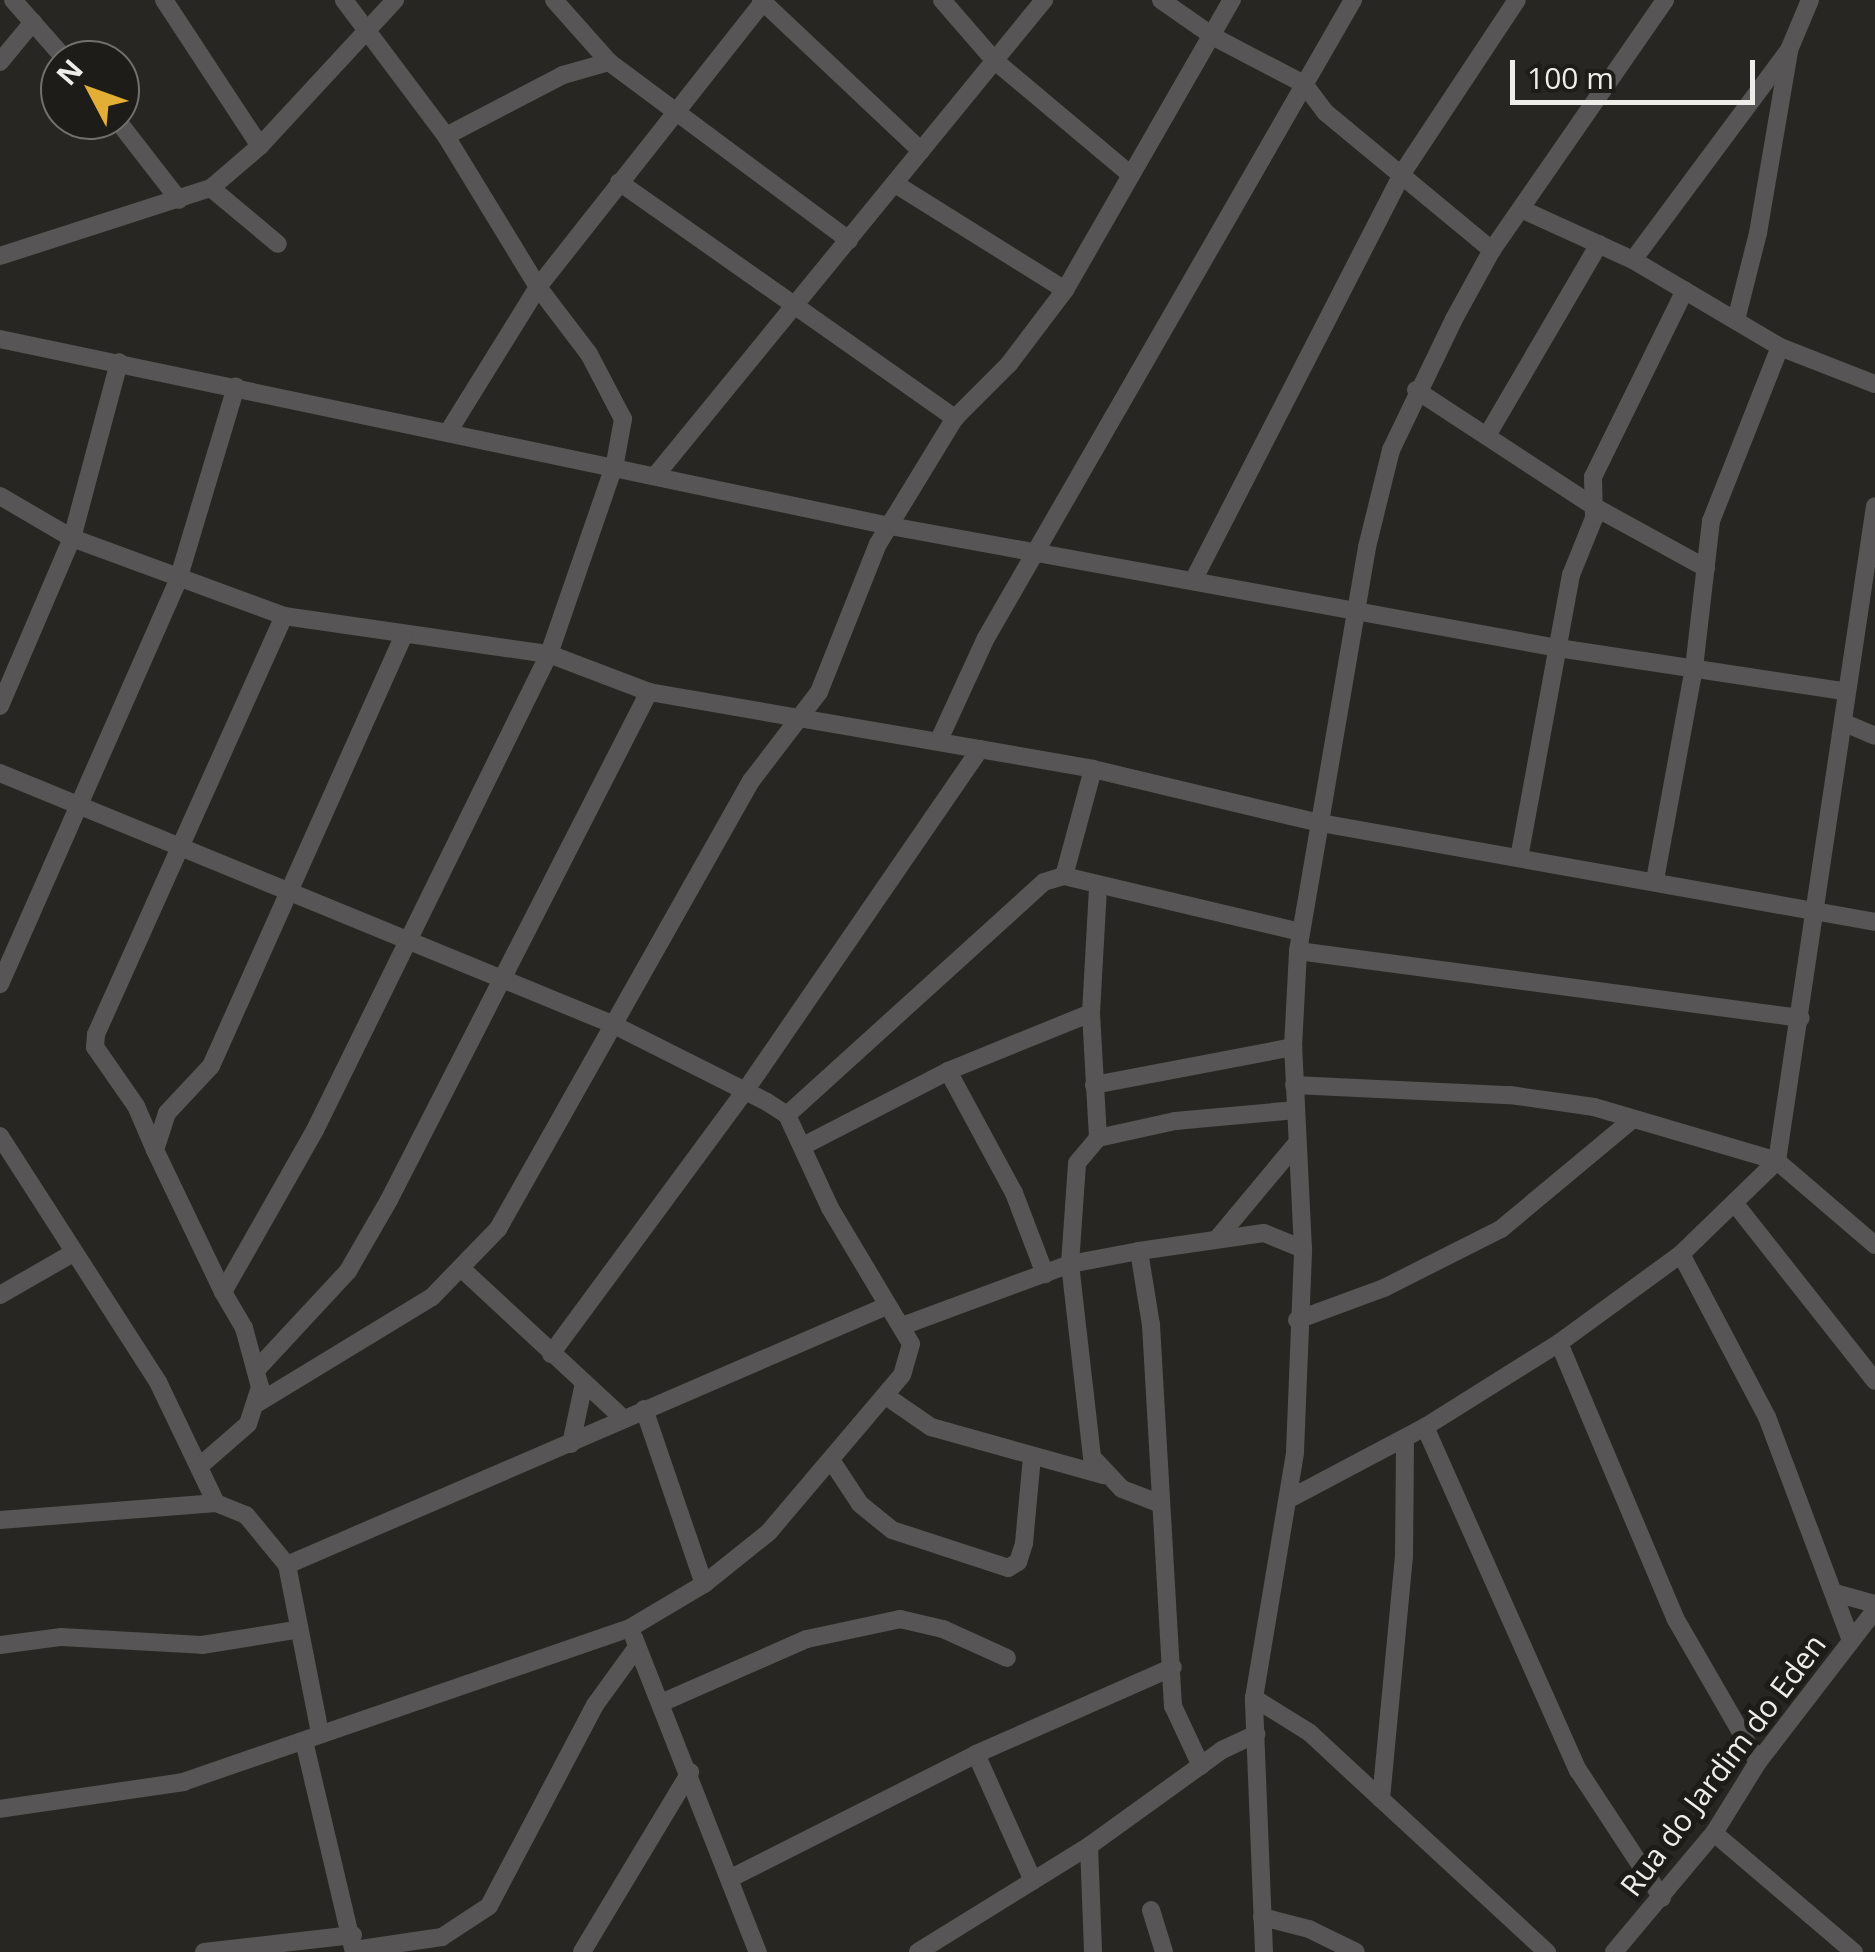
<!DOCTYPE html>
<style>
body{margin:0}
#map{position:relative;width:1875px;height:1952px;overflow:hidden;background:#282622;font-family:"Open Sans",sans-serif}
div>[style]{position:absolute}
.minor>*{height:18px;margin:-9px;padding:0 9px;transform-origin:9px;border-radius:9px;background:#575555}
span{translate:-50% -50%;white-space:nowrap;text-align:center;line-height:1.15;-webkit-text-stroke:10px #1e1c18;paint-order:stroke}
.street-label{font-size:30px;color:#eeedea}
.north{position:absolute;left:40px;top:40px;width:100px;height:100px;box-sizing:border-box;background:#1e1c18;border:2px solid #71706c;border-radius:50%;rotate:311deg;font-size:28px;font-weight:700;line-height:40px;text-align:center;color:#eeedea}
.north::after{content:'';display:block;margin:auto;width:35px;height:45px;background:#e3ae35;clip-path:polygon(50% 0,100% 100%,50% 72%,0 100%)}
.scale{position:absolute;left:1510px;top:60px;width:245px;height:45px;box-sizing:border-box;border:5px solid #eeedea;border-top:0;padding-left:12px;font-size:30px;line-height:35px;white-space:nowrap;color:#eeedea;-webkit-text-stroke:8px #1e1c18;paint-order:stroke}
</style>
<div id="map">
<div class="minor">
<div style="left:13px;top:0;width:80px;rotate:48.5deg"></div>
<div style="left:164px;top:0;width:175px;rotate:56.7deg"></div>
<div style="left:554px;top:0;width:83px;rotate:48.4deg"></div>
<div style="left:609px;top:62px;width:299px;rotate:36.6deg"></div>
<div style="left:761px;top:0;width:220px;rotate:43.3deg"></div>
<div style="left:942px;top:0;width:79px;rotate:49.1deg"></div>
<div style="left:994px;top:60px;width:179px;rotate:40deg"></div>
<div style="left:1161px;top:0;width:65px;rotate:34.9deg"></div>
<div style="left:1214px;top:37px;width:102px;rotate:27.6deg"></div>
<div style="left:1304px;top:84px;width:35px;rotate:53deg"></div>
<div style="left:1325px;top:112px;width:217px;rotate:39.6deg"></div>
<div style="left:0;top:62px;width:52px;rotate:-50.5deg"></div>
<div style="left:117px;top:120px;width:101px;rotate:52.2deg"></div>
<div style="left:446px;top:136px;width:132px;rotate:-27.5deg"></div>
<div style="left:563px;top:75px;width:48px;rotate:-15.8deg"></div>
<div style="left:619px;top:182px;width:411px;rotate:35.1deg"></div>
<div style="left:897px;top:185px;width:198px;rotate:32deg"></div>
<div style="left:211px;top:188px;width:87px;rotate:39.9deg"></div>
<div style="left:1521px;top:209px;width:123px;rotate:24.5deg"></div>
<div style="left:1633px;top:260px;width:171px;rotate:30.6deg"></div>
<div style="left:1780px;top:347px;width:102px;rotate:21.3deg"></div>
<div style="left:0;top:256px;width:222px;rotate:-17.9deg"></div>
<div style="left:211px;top:188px;width:65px;rotate:-40.6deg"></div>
<div style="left:260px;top:146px;width:199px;rotate:-47.2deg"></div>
<div style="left:1633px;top:260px;width:262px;rotate:-53.4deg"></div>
<div style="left:1789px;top:50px;width:54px;rotate:-67.2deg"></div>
<div style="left:1736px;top:320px;width:90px;rotate:-75.8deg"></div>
<div style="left:1758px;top:233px;width:185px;rotate:-80.3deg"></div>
<div style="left:0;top:339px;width:909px;rotate:11.87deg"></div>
<div style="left:890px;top:526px;width:679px;rotate:10.35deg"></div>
<div style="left:1558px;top:648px;width:289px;rotate:8.6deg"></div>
<div style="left:1416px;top:390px;width:212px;rotate:33.2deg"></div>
<div style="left:1593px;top:506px;width:129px;rotate:28.8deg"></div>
<div style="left:450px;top:429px;width:167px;rotate:-58.2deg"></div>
<div style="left:538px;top:287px;width:366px;rotate:-51.7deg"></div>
<div style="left:1488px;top:434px;width:220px;rotate:-59.7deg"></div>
<div style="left:655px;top:476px;width:615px;rotate:-50.74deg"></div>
<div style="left:0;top:496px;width:83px;rotate:30.3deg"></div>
<div style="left:72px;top:538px;width:226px;rotate:20.2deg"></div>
<div style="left:284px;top:616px;width:268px;rotate:8.2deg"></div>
<div style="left:549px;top:654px;width:107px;rotate:20.8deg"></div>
<div style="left:649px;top:692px;width:451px;rotate:9.8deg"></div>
<div style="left:1093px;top:769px;width:228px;rotate:13.4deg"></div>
<div style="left:1315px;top:822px;width:569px;rotate:10.12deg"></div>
<div style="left:1194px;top:579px;width:458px;rotate:-62.8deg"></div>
<div style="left:1403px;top:172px;width:206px;rotate:-56.5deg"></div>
<div style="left:284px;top:616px;width:459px;rotate:114.2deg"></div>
<div style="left:96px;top:1035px;width:12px;rotate:95deg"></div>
<div style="left:95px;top:1047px;width:72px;rotate:55.2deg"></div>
<div style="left:136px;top:1106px;width:48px;rotate:66.6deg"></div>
<div style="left:155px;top:1150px;width:39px;rotate:-72deg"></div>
<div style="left:167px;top:1113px;width:64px;rotate:-46.9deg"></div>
<div style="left:211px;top:1066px;width:471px;rotate:-65.9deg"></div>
<div style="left:0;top:706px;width:183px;rotate:-66.8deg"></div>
<div style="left:72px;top:538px;width:182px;rotate:-75deg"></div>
<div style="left:1847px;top:724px;width:30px;rotate:23deg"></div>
<div style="left:939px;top:740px;width:112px;rotate:-65.3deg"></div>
<div style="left:986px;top:638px;width:736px;rotate:-60.09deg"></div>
<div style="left:0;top:773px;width:661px;rotate:22.3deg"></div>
<div style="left:612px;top:1024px;width:174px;rotate:26.7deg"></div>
<div style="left:767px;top:1102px;width:24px;rotate:33deg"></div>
<div style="left:787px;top:1115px;width:102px;rotate:65.2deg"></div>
<div style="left:830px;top:1208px;width:158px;rotate:59.2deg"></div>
<div style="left:911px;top:1344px;width:32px;rotate:106deg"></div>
<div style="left:902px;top:1375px;width:206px;rotate:130.3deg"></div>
<div style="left:769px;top:1532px;width:83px;rotate:141.3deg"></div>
<div style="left:704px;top:1584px;width:86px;rotate:149.3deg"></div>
<div style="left:630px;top:1628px;width:472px;rotate:161deg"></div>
<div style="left:184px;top:1782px;width:186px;rotate:171.7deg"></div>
<div style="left:1519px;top:858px;width:288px;rotate:-79.6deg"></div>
<div style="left:1571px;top:575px;width:61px;rotate:-68deg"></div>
<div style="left:1594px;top:518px;width:41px;rotate:-91.4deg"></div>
<div style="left:1593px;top:477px;width:208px;rotate:-63.8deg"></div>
<div style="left:1064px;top:876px;width:243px;rotate:13.3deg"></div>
<div style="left:1655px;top:880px;width:216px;rotate:-79.6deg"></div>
<div style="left:1694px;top:668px;width:148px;rotate:-83.4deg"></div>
<div style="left:1711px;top:521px;width:187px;rotate:-68.4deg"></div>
<div style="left:1298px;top:951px;width:507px;rotate:7.59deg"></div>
<div style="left:0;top:984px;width:441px;rotate:-66.2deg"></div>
<div style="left:178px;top:580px;width:202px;rotate:-73.3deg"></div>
<div style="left:948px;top:1071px;width:139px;rotate:61.6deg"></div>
<div style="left:1014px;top:1193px;width:87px;rotate:69.1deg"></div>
<div style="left:1094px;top:1085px;width:203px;rotate:-10.8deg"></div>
<div style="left:1294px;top:1085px;width:216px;rotate:2.7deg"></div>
<div style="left:1510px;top:1095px;width:85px;rotate:8.1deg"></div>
<div style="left:1594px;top:1107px;width:191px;rotate:16.4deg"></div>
<div style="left:1777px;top:1161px;width:129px;rotate:40.6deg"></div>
<div style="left:787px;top:1115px;width:347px;rotate:-42.2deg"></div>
<div style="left:1044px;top:882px;width:21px;rotate:-17deg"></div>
<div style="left:1064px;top:876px;width:111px;rotate:-74.8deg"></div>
<div style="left:0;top:1136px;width:292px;rotate:57.3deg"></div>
<div style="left:158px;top:1382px;width:134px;rotate:64.4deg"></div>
<div style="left:216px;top:1503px;width:32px;rotate:22deg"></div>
<div style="left:246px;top:1515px;width:65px;rotate:50.6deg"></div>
<div style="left:287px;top:1565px;width:171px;rotate:78.9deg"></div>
<div style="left:1098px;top:1138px;width:125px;rotate:-93.2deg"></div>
<div style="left:1091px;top:1013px;width:127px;rotate:-86.8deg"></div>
<div style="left:803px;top:1146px;width:163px;rotate:-27.3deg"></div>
<div style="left:948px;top:1071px;width:154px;rotate:-22.1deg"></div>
<div style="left:155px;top:1150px;width:157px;rotate:64.4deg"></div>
<div style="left:1736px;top:1205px;width:224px;rotate:51.7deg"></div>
<div style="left:1217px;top:1239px;width:125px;rotate:-50.2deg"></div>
<div style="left:1139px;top:1251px;width:75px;rotate:80.8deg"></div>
<div style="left:1151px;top:1325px;width:382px;rotate:86.7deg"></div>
<div style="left:1173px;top:1706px;width:66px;rotate:65deg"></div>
<div style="left:1681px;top:1254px;width:184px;rotate:62.2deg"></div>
<div style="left:1767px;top:1417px;width:238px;rotate:69.4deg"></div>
<div style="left:463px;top:1270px;width:219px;rotate:42.8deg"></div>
<div style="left:0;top:1295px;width:84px;rotate:-29.9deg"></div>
<div style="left:1297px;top:1320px;width:93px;rotate:-20.2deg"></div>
<div style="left:1384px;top:1288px;width:131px;rotate:-26.8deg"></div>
<div style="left:1501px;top:1229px;width:172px;rotate:-39.8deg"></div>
<div style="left:905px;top:1325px;width:176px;rotate:-20.3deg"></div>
<div style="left:1070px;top:1264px;width:70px;rotate:-10.7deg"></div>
<div style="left:1139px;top:1251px;width:126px;rotate:-8.2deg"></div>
<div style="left:1264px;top:1233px;width:42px;rotate:22.3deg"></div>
<div style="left:1559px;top:1343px;width:298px;rotate:67.1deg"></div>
<div style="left:1675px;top:1618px;width:166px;rotate:60deg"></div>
<div style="left:551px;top:1354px;width:327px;rotate:-53.6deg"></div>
<div style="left:745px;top:1091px;width:415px;rotate:-55.5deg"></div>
<div style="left:257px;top:1369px;width:134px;rotate:-47.1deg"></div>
<div style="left:348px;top:1271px;width:82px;rotate:-60deg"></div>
<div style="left:389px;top:1200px;width:571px;rotate:-62.9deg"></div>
<div style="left:886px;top:1396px;width:55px;rotate:34.6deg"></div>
<div style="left:931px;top:1427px;width:179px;rotate:15.6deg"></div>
<div style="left:256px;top:1404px;width:206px;rotate:-31.3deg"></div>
<div style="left:432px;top:1297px;width:95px;rotate:-45.9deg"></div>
<div style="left:498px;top:1229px;width:515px;rotate:-60.55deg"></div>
<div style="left:751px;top:781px;width:112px;rotate:-52.6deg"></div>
<div style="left:819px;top:692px;width:159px;rotate:-68.3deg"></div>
<div style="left:878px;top:544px;width:148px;rotate:-58.6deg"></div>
<div style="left:955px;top:418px;width:76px;rotate:-45deg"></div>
<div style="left:1009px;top:364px;width:93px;rotate:-52.9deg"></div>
<div style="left:1065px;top:290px;width:335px;rotate:-60.1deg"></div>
<div style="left:644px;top:1409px;width:185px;rotate:71.1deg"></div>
<div style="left:1425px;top:1427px;width:376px;rotate:66deg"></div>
<div style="left:1578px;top:1770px;width:153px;rotate:56.7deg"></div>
<div style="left:571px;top:1444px;width:62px;rotate:-78deg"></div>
<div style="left:833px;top:1463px;width:49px;rotate:56.6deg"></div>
<div style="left:860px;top:1504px;width:41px;rotate:39.1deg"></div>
<div style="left:892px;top:1530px;width:122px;rotate:18.1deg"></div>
<div style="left:1008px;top:1568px;width:12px;rotate:-31deg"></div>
<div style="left:1018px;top:1562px;width:20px;rotate:-72deg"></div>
<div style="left:1024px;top:1543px;width:87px;rotate:-84.7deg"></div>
<div style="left:201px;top:1465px;width:62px;rotate:-41.1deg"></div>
<div style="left:248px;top:1424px;width:39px;rotate:-72deg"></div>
<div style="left:260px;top:1387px;width:61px;rotate:-105.2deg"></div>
<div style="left:244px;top:1328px;width:42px;rotate:-120.3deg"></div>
<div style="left:223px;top:1292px;width:186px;rotate:-60.4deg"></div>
<div style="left:315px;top:1130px;width:530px;rotate:-63.82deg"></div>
<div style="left:549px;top:654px;width:202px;rotate:-70.9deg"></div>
<div style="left:615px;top:463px;width:45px;rotate:-79.7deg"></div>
<div style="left:623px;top:419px;width:73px;rotate:-117.6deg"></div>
<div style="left:589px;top:354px;width:84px;rotate:-127.3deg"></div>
<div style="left:538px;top:287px;width:177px;rotate:-121.4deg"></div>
<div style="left:446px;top:136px;width:170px;rotate:-126.9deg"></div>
<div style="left:1289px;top:1499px;width:154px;rotate:-27.9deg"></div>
<div style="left:1425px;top:1427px;width:158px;rotate:-32.1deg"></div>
<div style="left:1559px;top:1343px;width:151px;rotate:-36.1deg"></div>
<div style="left:1681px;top:1254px;width:134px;rotate:-44.1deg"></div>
<div style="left:1777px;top:1161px;width:662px;rotate:-81.49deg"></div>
<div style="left:1161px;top:1504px;width:42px;rotate:-159deg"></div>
<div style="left:1122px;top:1489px;width:44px;rotate:-133.2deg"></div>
<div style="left:1092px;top:1457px;width:194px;rotate:-96.5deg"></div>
<div style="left:1070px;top:1264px;width:101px;rotate:-86deg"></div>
<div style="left:1077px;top:1163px;width:33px;rotate:-50deg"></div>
<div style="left:1098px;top:1138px;width:79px;rotate:-12.4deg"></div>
<div style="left:1175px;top:1121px;width:121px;rotate:-5.2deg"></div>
<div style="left:0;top:1520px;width:217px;rotate:-4.5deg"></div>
<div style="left:287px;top:1565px;width:650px;rotate:-23.37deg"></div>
<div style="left:1835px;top:1593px;width:41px;rotate:15.4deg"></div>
<div style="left:634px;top:1638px;width:338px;rotate:68.5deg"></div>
<div style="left:0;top:1645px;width:62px;rotate:-7.5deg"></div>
<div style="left:61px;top:1637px;width:141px;rotate:3.2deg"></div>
<div style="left:202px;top:1645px;width:95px;rotate:-9.1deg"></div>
<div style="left:1254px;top:1698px;width:66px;rotate:32deg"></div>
<div style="left:1310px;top:1733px;width:97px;rotate:42.9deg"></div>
<div style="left:1381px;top:1799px;width:243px;rotate:-84.6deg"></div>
<div style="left:1404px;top:1557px;width:119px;rotate:-89.5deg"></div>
<div style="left:661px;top:1703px;width:159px;rotate:-23.7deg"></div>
<div style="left:807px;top:1639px;width:95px;rotate:-12.1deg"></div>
<div style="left:900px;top:1619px;width:44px;rotate:13.1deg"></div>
<div style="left:943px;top:1629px;width:70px;rotate:24.4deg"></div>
<div style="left:304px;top:1741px;width:217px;rotate:76.7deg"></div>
<div style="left:976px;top:1754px;width:139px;rotate:65.8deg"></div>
<div style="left:1381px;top:1799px;width:226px;rotate:42.7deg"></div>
<div style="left:1714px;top:1833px;width:184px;rotate:40.4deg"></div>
<div style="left:1089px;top:1846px;width:106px;rotate:87.8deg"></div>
<div style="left:731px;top:1878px;width:275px;rotate:-26.8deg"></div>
<div style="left:976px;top:1754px;width:215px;rotate:-23.8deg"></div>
<div style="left:1151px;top:1910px;width:44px;rotate:72.8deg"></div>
<div style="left:1262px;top:1917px;width:49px;rotate:14.3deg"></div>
<div style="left:1309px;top:1929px;width:52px;rotate:26.1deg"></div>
<div style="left:354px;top:1950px;width:89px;rotate:-8.4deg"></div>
<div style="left:442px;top:1937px;width:56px;rotate:-33.4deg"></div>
<div style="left:489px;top:1906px;width:227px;rotate:-62.2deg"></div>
<div style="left:595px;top:1705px;width:72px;rotate:-54.1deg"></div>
<div style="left:204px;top:1952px;width:150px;rotate:-6.5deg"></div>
<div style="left:582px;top:1952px;width:210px;rotate:-59deg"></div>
<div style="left:918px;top:1952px;width:201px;rotate:-31.8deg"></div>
<div style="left:1089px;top:1846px;width:164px;rotate:-35.8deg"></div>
<div style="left:1222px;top:1750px;width:38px;rotate:-25deg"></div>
<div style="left:1264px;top:1952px;width:254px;rotate:-92.3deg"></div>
<div style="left:1254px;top:1698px;width:249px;rotate:-80.5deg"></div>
<div style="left:1295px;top:1452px;width:203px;rotate:-87.7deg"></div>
<div style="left:1303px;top:1249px;width:202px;rotate:-92.8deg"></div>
<div style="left:1293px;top:1047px;width:96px;rotate:-87deg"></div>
<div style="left:1298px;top:951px;width:410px;rotate:-80.3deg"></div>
<div style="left:1367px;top:547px;width:100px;rotate:-76.1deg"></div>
<div style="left:1391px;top:450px;width:145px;rotate:-64.3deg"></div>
<div style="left:1454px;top:319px;width:79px;rotate:-61.2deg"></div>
<div style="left:1492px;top:250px;width:304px;rotate:-55.3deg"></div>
<div style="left:1614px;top:1952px;width:155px;rotate:-50deg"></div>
<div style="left:1714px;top:1833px;width:84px;rotate:-58.2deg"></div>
<div style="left:1758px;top:1762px;width:192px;rotate:-52.4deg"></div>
</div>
<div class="street-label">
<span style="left:1723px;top:1765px;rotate:-53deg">Rua do Jardim do Eden</span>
</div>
<div class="north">N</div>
<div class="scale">100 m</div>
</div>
